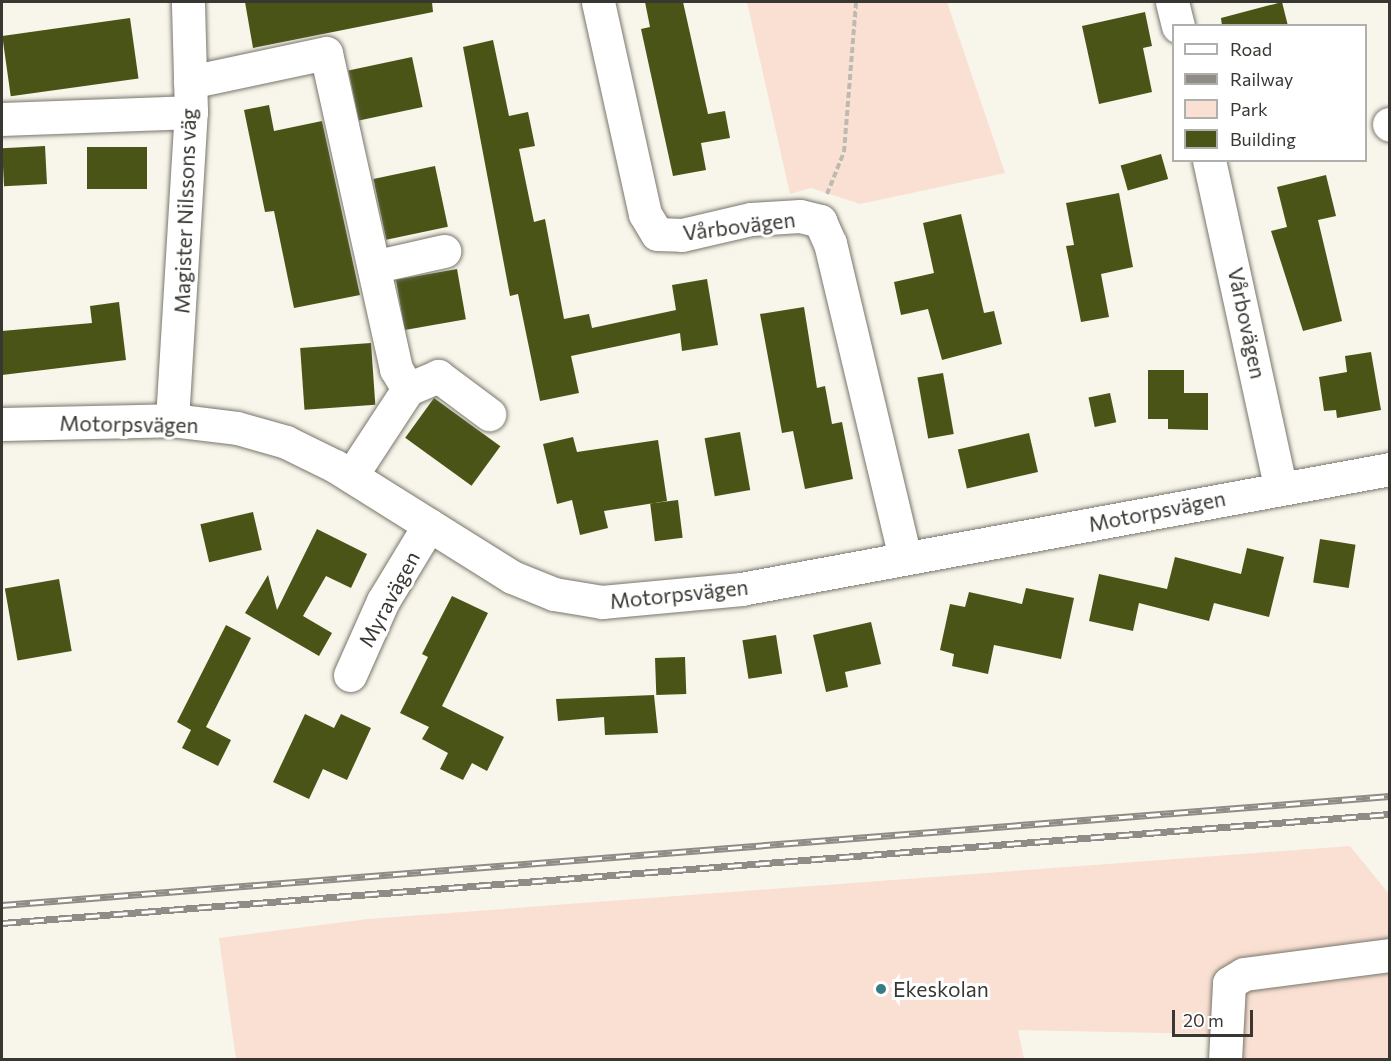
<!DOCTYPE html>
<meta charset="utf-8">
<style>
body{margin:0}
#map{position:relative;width:1391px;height:1061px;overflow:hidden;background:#f8f5ea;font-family:Commissioner,sans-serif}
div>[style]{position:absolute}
.green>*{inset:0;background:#fae0d2}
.building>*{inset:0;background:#4b5417;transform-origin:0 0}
.path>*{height:4px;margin-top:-2px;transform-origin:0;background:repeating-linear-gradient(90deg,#bdbbb1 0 6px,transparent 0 9px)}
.roads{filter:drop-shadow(0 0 2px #79766c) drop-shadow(0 0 2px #79766c)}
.minor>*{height:33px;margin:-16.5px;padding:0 16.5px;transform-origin:16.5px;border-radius:16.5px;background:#fff}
.rail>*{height:7px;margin-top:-3.5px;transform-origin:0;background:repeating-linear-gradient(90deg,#fff 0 14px,#8e8c85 0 28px);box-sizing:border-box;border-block:2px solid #8e8c85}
.dots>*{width:16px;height:16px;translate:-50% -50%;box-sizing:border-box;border:3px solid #fff;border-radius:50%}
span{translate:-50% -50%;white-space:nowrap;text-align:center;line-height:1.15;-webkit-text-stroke:6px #fff;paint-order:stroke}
.street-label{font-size:21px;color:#383732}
.poi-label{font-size:21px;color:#383732}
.left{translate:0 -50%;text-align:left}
.frame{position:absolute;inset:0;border:3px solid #383732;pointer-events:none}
.legend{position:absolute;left:1172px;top:24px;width:195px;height:138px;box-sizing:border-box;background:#fff;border:2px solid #afafad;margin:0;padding:8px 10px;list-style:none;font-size:18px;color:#383732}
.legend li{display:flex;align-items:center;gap:12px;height:30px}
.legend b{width:30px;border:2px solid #afafad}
.scale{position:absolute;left:1172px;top:1010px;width:81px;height:27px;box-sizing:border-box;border:3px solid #383732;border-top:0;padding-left:8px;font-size:18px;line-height:21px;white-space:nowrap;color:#383732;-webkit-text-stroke:4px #fff;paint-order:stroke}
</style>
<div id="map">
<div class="green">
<div style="clip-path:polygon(747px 2px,947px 2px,1005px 173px,860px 204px,811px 188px,790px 194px)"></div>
<div style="clip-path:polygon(1350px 846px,1389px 894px,1389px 1059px,1218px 1059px,1208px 1034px,1018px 1030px,1024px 1059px,236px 1059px,219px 938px,368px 919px)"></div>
</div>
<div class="building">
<div style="clip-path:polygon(245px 2px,432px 2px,433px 12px,253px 48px)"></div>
<div style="clip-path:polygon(645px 2px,683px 2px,708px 114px,725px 111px,730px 138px,701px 143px,706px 170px,673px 176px,641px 29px,650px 27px)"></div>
<div style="clip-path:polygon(1282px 2px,1288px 26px,1222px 26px,1221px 18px)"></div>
<div style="clip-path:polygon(1145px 12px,1152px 46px,1143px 48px,1152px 92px,1099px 104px,1082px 26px)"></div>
<div style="left:130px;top:18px;width:61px;height:129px;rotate:82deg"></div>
<div style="clip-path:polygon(493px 40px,509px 116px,528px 112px,535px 146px,519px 149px,534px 222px,545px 219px,564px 319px,589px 314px,592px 328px,676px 310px,672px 285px,707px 279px,718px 345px,682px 351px,680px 333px,571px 356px,579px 393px,540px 401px,518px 294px,510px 296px,463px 47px)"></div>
<div style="left:412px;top:57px;width:51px;height:65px;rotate:78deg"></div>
<div style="clip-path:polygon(269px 105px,274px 131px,322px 121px,360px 295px,294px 308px,274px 211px,265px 212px,244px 110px)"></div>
<div style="left:45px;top:146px;width:38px;height:43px;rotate:87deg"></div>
<div style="left:87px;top:147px;width:60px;height:42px"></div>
<div style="left:1161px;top:154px;width:26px;height:42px;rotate:74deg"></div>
<div style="left:435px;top:166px;width:62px;height:63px;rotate:78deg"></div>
<div style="clip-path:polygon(1326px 175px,1336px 216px,1318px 220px,1342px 321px,1303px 331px,1271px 231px,1287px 227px,1277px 187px)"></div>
<div style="clip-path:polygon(1119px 193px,1133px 267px,1101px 274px,1109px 317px,1081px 322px,1066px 246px,1074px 245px,1066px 203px)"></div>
<div style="clip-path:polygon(961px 214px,984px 313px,994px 311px,1002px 344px,942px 360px,928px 309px,901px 315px,894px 282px,934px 273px,923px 223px)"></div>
<div style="left:457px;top:269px;width:51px;height:62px;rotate:80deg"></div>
<div style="clip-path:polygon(119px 302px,126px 360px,2px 375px,2px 331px,92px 323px,90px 306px)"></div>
<div style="clip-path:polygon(804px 307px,817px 388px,825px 386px,832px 424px,842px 422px,853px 479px,805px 489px,793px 431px,782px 433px,760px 314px)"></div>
<div style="left:371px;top:343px;width:62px;height:71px;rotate:86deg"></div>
<div style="clip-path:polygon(1371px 352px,1381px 410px,1337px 418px,1336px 410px,1324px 411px,1319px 377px,1347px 372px,1345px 356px)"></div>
<div style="clip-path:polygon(1148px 370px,1184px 370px,1184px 393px,1208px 393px,1208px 430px,1168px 429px,1168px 419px,1148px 419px)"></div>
<div style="left:943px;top:373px;width:62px;height:26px;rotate:80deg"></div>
<div style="left:1110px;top:393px;width:30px;height:22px;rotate:78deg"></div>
<div style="left:434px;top:398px;width:82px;height:49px;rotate:36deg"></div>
<div style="left:740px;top:432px;width:59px;height:36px;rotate:80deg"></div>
<div style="left:1029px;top:433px;width:40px;height:73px;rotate:77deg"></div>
<div style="clip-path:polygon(573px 437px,577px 452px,658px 440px,667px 501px,604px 511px,608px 528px,580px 535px,572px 500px,557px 504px,543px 444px)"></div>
<div style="left:678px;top:500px;width:38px;height:28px;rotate:83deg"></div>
<div style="left:253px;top:512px;width:39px;height:54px;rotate:77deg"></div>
<div style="clip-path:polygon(317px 529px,367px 554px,351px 588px,326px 576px,303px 616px,332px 633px,319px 656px,245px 613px,268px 575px,277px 610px)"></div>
<div style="left:1320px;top:539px;width:36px;height:44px;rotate:9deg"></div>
<div style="clip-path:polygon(1247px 548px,1284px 557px,1269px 617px,1214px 603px,1209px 621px,1139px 603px,1133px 631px,1089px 621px,1099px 574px,1167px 589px,1175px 557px,1241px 574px)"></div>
<div style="left:59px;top:579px;width:73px;height:55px;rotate:80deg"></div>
<div style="clip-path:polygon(1026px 588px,1074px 598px,1061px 659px,994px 645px,988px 674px,952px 666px,954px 654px,940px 650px,950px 604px,965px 607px,969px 592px,1022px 604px)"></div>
<div style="clip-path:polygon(452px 596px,488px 613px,442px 706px,504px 737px,487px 771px,472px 763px,463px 780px,440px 769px,448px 753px,422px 739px,429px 727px,400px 713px,428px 657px,422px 654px)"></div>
<div style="clip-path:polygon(871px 622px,881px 664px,845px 672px,848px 687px,826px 692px,813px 635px)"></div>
<div style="clip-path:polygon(226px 625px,251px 638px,206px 727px,231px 740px,218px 766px,182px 748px,191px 730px,177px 722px)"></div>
<div style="left:776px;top:635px;width:39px;height:34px;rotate:81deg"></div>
<div style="left:685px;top:657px;width:37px;height:30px;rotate:88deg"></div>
<div style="clip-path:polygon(654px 695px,658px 733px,605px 735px,604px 717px,558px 721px,556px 699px)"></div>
<div style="clip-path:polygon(305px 714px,334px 728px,341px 714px,371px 728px,347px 780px,323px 769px,309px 799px,273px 782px)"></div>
</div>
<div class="path">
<div style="left:827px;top:194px;width:45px;rotate:-68deg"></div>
<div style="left:844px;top:152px;width:150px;rotate:-85.4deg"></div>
</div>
<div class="roads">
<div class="minor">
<div style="left:598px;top:2px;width:217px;rotate:77.5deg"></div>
<div style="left:645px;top:214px;width:23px;rotate:59deg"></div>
<div style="left:657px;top:234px;width:25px;rotate:2deg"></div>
<div style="left:682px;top:235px;width:71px;rotate:-13.1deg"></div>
<div style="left:751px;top:219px;width:49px;rotate:-3.5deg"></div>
<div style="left:800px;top:216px;width:21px;rotate:14deg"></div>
<div style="left:820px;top:221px;width:24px;rotate:66deg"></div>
<div style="left:830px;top:243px;width:324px;rotate:76.6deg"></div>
<div style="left:1172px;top:2px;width:25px;rotate:76deg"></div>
<div style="left:190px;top:82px;width:139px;rotate:-12deg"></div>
<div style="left:326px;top:53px;width:324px;rotate:77.5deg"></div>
<div style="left:396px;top:369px;width:23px;rotate:59deg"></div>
<div style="left:408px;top:389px;width:104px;rotate:123.2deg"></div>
<div style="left:2px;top:119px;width:189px;rotate:-2.1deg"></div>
<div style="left:1389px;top:124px;width:1px;rotate:45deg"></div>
<div style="left:1209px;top:160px;width:335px;rotate:77.7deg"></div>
<div style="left:377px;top:266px;width:69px;rotate:-12.6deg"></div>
<div style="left:408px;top:389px;width:33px;rotate:-23deg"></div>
<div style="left:438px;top:376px;width:64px;rotate:36.7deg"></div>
<div style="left:172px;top:420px;width:309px;rotate:-86.5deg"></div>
<div style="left:191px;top:112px;width:110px;rotate:-91.6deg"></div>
<div style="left:2px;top:424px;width:170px;rotate:-1.3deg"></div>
<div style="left:172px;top:420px;width:65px;rotate:7deg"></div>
<div style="left:237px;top:428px;width:51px;rotate:15.9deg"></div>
<div style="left:286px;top:442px;width:55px;rotate:26.1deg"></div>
<div style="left:335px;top:466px;width:209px;rotate:32.1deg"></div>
<div style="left:512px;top:577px;width:45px;rotate:22deg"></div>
<div style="left:554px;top:594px;width:49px;rotate:9.5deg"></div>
<div style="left:602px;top:602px;width:140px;rotate:-5.3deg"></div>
<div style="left:741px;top:589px;width:660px;rotate:-10.48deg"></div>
<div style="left:350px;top:675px;width:81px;rotate:-66deg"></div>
<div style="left:383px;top:601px;width:89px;rotate:-58.8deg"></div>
<div style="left:1225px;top:1060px;width:77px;rotate:-87deg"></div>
<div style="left:1229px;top:983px;width:17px;rotate:-31deg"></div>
<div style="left:1244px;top:974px;width:147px;rotate:-7.4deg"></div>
</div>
</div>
<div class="rail">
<div style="left:2px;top:905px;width:1392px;rotate:-4.49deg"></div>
<div style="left:2px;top:923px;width:1392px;rotate:-4.49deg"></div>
</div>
<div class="dots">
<div style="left:881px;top:989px;background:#357c85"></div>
</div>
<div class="street-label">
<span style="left:185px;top:211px;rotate:-88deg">Magister Nilssons väg</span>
<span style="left:739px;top:226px;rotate:-7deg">Vårbovägen</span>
<span style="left:1247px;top:323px;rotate:78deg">Vårbovägen</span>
<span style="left:129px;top:424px;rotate:1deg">Motorpsvägen</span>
<span style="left:1157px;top:511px;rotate:-11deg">Motorpsvägen</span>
<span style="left:679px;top:594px;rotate:-6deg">Motorpsvägen</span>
<span style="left:389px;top:599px;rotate:-62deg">Myravägen</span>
</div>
<div class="poi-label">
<span class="left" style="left:893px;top:989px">Ekeskolan</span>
</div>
<div class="frame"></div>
<ul class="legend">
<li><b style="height:8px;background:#fff"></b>Road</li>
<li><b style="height:8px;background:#8e8c85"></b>Railway</li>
<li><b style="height:16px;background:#fae0d2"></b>Park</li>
<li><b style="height:16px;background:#4b5417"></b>Building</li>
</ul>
<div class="scale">20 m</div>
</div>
